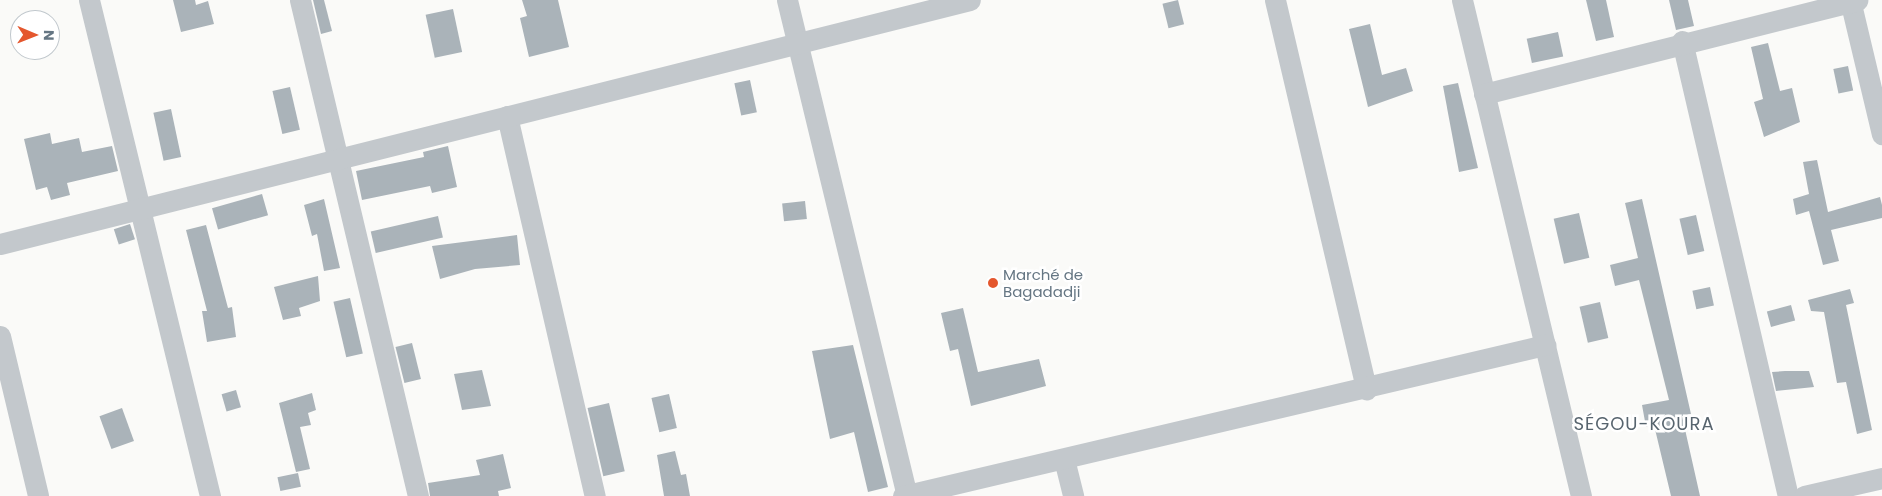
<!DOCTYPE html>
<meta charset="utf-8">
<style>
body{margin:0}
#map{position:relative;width:1882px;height:496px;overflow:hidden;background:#fafaf8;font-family:Poppins,sans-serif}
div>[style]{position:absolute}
.building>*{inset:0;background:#aab3b9;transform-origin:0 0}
.street>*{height:21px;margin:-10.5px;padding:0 10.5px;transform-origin:10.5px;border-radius:10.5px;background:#c3c8cc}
.dots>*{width:14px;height:14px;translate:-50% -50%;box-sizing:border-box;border:2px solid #fff;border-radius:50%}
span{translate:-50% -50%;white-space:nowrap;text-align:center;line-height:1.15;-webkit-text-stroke:5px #fff;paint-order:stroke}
.poi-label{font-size:15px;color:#657683}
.left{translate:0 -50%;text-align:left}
.quarter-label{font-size:18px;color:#57646e;letter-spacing:1px}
.north{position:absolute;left:10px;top:10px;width:50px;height:50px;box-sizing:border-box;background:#fff;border:1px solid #c1c8cd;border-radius:50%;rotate:91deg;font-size:14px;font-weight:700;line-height:20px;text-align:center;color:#657683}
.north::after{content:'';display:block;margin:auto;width:18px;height:22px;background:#e4572e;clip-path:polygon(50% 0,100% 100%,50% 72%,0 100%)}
</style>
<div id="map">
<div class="building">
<div style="clip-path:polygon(173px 0,195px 0,196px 5px,208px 1px,214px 24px,181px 32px)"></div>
<div style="clip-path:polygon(313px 0,324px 0,332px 31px,321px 34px)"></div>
<div style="clip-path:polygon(522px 0,558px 0,569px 47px,529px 57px,520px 18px,527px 16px)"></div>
<div style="left:1178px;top:0;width:25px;height:16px;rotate:76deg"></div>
<div style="clip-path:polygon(1586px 0,1606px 0,1614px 37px,1596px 41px)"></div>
<div style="clip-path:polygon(1669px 0,1688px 0,1694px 26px,1676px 30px)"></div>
<div style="left:453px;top:9px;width:44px;height:28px;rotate:78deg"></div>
<div style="clip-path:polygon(1370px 24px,1382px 75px,1406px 68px,1413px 91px,1368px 107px,1349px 29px)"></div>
<div style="left:1558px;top:32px;width:25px;height:32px;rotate:78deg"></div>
<div style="clip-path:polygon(1768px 43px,1780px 91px,1792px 88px,1800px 122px,1764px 137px,1754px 102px,1763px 99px,1751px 47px)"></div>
<div style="left:1848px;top:66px;width:25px;height:15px;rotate:78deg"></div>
<div style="left:750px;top:80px;width:33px;height:16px;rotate:78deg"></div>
<div style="clip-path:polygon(1458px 83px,1478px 168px,1459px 172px,1443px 86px)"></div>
<div style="left:290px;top:87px;width:44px;height:18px;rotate:77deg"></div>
<div style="left:171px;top:109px;width:49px;height:18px;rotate:78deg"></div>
<div style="clip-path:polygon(50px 133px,52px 144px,79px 138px,82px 152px,112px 146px,118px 171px,67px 183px,70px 195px,51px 200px,47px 187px,36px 190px,24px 139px)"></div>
<div style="clip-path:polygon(448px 146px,457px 187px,432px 193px,430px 186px,362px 200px,356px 171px,424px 157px,423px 152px)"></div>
<div style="clip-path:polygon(1817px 160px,1828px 212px,1880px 197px,1882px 205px,1882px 218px,1831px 230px,1839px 261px,1823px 265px,1809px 211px,1796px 215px,1793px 199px,1809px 194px,1803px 162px)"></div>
<div style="left:262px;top:194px;width:22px;height:52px;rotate:74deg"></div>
<div style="clip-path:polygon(324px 199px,340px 268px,324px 271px,317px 234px,312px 236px,304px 205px)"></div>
<div style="clip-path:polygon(1642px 199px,1691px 414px,1682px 416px,1700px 496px,1671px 496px,1654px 425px,1646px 427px,1642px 405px,1669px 400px,1639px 280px,1615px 286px,1610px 265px,1638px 258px,1625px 203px)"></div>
<div style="left:805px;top:201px;width:18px;height:23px;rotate:84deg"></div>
<div style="left:1579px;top:213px;width:46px;height:26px;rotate:77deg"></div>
<div style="left:1696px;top:215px;width:37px;height:17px;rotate:77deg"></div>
<div style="left:438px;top:216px;width:22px;height:69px;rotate:77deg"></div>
<div style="left:130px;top:224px;width:16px;height:17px;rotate:72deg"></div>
<div style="clip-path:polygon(206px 225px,228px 308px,232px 307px,236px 337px,207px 342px,202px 311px,207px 311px,186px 230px)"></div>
<div style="clip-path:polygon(517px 235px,520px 265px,475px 269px,440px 279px,432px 246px)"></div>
<div style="clip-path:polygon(318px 276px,320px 301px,299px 308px,301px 316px,283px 320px,274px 287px)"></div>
<div style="left:1710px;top:287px;width:19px;height:18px;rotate:78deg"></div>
<div style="clip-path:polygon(1850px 289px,1854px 303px,1846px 305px,1872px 430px,1857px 434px,1846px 382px,1837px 383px,1824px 312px,1811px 311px,1808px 300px)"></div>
<div style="left:350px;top:298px;width:57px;height:17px;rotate:77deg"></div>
<div style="left:1600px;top:302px;width:37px;height:21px;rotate:77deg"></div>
<div style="left:1791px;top:305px;width:16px;height:25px;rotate:75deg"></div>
<div style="clip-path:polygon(963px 308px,978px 372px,1039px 359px,1046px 386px,971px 406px,958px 349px,950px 351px,941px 313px)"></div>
<div style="left:412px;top:343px;width:37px;height:17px;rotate:76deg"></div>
<div style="clip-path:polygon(853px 345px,888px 487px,868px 492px,854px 432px,830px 439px,812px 351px)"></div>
<div style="clip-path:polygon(482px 370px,491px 406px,462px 410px,454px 374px)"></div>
<div style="clip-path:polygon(1785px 371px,1809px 371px,1814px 387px,1776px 391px,1772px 372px)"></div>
<div style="left:236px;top:390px;width:18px;height:15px;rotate:74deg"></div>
<div style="clip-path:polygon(312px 393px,316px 410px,308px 413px,311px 425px,300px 427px,310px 469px,296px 472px,279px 403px)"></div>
<div style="left:669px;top:394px;width:35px;height:18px;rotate:77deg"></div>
<div style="left:609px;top:403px;width:70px;height:22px;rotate:77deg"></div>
<div style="left:122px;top:408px;width:35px;height:24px;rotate:70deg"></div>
<div style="clip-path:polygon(675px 451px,681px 475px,686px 474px,690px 496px,664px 496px,657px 455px)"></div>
<div style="clip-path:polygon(503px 454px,511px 488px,498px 491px,499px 496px,430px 496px,428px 483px,480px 475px,476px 460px)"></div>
<div style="left:298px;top:473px;width:14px;height:21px;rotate:78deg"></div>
</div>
<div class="street">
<div style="left:89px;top:0;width:511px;rotate:76.29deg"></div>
<div style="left:300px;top:0;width:510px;rotate:76.62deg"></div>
<div style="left:787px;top:0;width:510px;rotate:76.4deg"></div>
<div style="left:1275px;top:0;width:400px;rotate:76.8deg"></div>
<div style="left:1462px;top:0;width:510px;rotate:76.51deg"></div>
<div style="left:1850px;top:0;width:138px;rotate:76.6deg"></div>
<div style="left:1682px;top:41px;width:467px;rotate:76.9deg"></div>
<div style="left:1484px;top:94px;width:385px;rotate:-14.1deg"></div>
<div style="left:507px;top:116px;width:390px;rotate:77deg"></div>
<div style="left:0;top:244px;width:1000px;rotate:-14.12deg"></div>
<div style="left:0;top:336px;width:164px;rotate:76.6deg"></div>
<div style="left:1064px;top:459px;width:38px;rotate:76deg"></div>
<div style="left:903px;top:496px;width:660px;rotate:-13.24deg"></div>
<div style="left:1804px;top:496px;width:80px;rotate:-13deg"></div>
</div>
<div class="dots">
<div style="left:993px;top:283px;background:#e4572e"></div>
</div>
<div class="poi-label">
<span class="left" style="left:1003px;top:283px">Marché de<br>Bagadadji</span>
</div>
<div class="quarter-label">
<span style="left:1644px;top:424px">SÉGOU-KOURA</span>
</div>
<div class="north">N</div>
</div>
